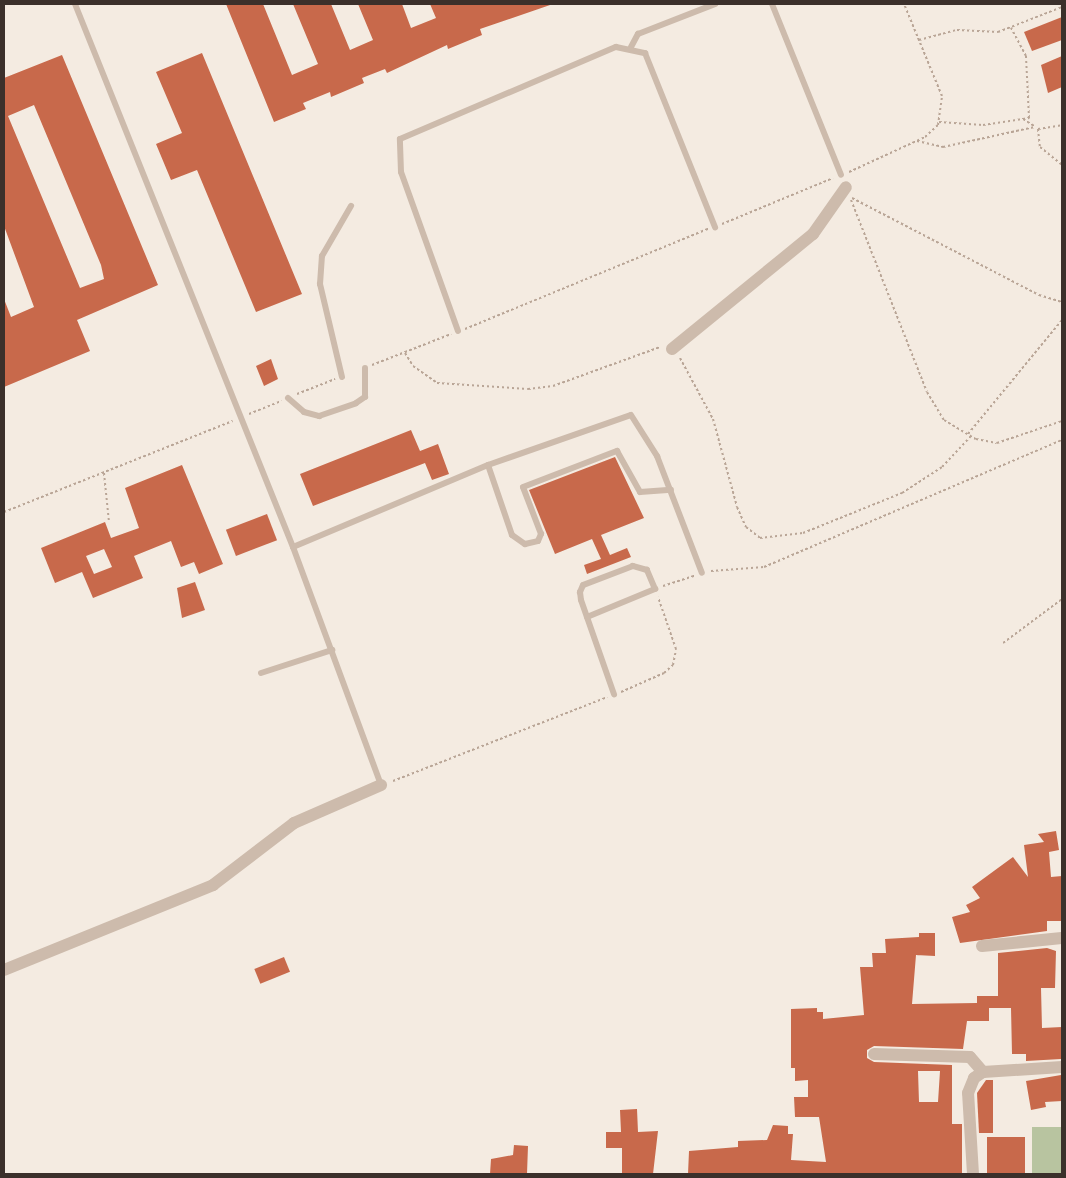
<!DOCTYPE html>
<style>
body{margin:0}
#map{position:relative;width:1066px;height:1178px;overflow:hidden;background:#f4ebe1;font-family:"Varela Round",sans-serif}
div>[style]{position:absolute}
.green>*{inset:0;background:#b8c4a0;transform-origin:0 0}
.building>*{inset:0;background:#c8694b;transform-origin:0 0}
.path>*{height:2px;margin-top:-1px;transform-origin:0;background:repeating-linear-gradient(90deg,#b9a596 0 2.5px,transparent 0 5px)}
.lane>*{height:6px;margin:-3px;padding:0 3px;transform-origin:3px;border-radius:3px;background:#cdbbac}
.street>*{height:12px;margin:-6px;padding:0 6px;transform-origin:6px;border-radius:6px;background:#cdbbac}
span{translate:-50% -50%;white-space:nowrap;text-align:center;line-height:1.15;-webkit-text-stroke:4px #fbf5ee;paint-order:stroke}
.frame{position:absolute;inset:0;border:5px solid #3b302b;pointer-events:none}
</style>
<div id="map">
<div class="green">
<div style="left:1062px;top:1127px;width:47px;height:30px;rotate:90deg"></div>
</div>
<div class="building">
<div style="clip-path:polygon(226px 4px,263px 4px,292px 75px,318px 64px,293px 4px,331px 4px,350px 50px,373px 40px,358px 4px,402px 4px,411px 28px,436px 18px,430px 4px,553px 4px,480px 29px,482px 35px,448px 49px,447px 45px,387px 73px,385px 69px,362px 78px,364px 83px,331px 97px,330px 92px,303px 103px,306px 109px,274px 122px)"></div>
<div style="clip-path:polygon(1062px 17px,1062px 40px,1032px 51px,1024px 32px)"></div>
<div style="clip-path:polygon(202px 53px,302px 294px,256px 312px,197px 170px,171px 180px,156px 144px,182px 133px,156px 72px)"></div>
<div style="clip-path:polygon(evenodd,62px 55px,158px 285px,77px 320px,90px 351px,4px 387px,4px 299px,11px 317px,34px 307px,4px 226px,4px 78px,62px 55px,34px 105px,101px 265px,104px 279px,80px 288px,8px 116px,34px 105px)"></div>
<div style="clip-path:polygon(1062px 56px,1062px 87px,1048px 93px,1041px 65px)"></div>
<div style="clip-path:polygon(271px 359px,278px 379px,264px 386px,256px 366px)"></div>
<div style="clip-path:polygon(411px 430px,420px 451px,438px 444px,449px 474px,432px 480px,425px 463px,313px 506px,300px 474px)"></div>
<div style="clip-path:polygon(615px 457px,644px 518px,601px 535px,610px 555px,627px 548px,631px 557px,587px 574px,584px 565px,601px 559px,592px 539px,555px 554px,529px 490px)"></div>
<div style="clip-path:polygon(evenodd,182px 465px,223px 564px,199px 574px,194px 562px,181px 567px,171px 541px,134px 556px,143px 578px,93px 598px,82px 572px,55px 583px,41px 548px,105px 522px,111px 538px,139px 528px,125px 488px,182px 465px,104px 549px,112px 567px,94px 574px,86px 556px,104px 549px)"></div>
<div style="left:267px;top:514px;width:28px;height:44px;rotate:69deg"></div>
<div style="clip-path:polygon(195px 582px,205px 610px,182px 618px,177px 588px)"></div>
<div style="clip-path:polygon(1056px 831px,1059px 850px,1049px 852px,1051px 877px,1062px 876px,1062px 921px,1047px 921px,1047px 931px,960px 943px,952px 917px,970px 912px,966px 905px,980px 898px,972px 887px,1013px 857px,1028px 877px,1024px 845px,1044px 842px,1038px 834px)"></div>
<div style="clip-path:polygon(evenodd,919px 933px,935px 933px,935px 956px,916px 955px,912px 1004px,977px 1003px,977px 996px,998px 996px,998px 953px,1047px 948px,1056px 951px,1055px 988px,1041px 988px,1042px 1028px,1062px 1027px,1061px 1059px,1026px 1061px,1026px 1054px,1012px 1054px,1011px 1008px,989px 1008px,989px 1021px,967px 1021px,963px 1049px,874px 1046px,867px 1050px,867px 1058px,874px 1062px,952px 1065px,952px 1124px,962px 1124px,962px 1174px,688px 1174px,689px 1151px,738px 1147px,738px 1141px,767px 1140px,773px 1125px,788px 1126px,788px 1134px,793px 1134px,791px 1160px,826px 1162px,819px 1117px,795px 1117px,794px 1097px,808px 1097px,808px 1080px,795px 1081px,795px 1068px,791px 1068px,791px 1009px,817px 1008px,817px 1012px,823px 1012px,823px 1019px,864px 1015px,860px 967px,873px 967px,872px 953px,886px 953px,885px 939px,919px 937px,919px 933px,918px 1071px,940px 1071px,938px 1102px,919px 1102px,918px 1071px)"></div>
<div style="left:284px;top:957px;width:16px;height:32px;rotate:68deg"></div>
<div style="clip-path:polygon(1061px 1075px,1062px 1101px,1045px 1102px,1046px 1107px,1031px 1110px,1026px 1081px)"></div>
<div style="clip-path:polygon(986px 1080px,993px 1080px,993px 1133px,979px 1133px,977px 1093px)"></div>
<div style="clip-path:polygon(637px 1109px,638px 1132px,658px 1131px,653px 1174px,622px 1174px,622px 1148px,606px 1148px,606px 1132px,621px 1132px,620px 1110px)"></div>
<div style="left:987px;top:1137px;width:38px;height:37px"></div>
<div style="clip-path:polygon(514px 1145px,528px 1146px,527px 1174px,490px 1174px,491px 1159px,513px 1155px)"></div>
</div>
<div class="path">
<div style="left:919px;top:40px;width:39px;rotate:-15deg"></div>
<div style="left:957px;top:30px;width:41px;rotate:2.8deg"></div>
<div style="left:998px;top:32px;width:69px;rotate:-21.3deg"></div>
<div style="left:1023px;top:119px;width:13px;rotate:32deg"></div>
<div style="left:939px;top:122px;width:44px;rotate:3.9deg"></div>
<div style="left:983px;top:125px;width:47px;rotate:-8.7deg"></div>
<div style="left:1029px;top:118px;width:62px;rotate:-92.8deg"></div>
<div style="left:1026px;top:56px;width:32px;rotate:-118deg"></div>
<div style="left:1038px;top:129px;width:18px;rotate:84deg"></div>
<div style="left:1040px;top:147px;width:28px;rotate:39deg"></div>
<div style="left:1038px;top:129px;width:24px;rotate:-9deg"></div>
<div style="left:917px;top:141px;width:27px;rotate:13deg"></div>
<div style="left:943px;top:147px;width:94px;rotate:-12.3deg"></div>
<div style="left:849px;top:172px;width:84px;rotate:-24.7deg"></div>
<div style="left:925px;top:137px;width:18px;rotate:-43deg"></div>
<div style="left:938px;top:125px;width:29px;rotate:-82deg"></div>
<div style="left:942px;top:96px;width:100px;rotate:-112.4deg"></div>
<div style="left:852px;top:198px;width:211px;rotate:27.4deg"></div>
<div style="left:1039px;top:295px;width:24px;rotate:17deg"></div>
<div style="left:851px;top:200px;width:206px;rotate:68.4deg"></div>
<div style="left:927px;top:392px;width:33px;rotate:59deg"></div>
<div style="left:944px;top:420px;width:37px;rotate:31deg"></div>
<div style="left:976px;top:439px;width:21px;rotate:11deg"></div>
<div style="left:997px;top:443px;width:69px;rotate:-18.7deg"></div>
<div style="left:722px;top:224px;width:120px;rotate:-22.5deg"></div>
<div style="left:465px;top:329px;width:263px;rotate:-22.4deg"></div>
<div style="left:405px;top:353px;width:15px;rotate:58deg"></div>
<div style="left:413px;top:366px;width:29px;rotate:35deg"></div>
<div style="left:437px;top:383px;width:91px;rotate:3.8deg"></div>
<div style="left:528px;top:389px;width:25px;rotate:-7deg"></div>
<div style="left:553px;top:386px;width:114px;rotate:-20deg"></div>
<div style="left:680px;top:358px;width:69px;rotate:61.6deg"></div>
<div style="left:713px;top:419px;width:91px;rotate:74.7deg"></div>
<div style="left:737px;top:507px;width:22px;rotate:66deg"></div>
<div style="left:746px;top:527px;width:18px;rotate:38deg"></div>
<div style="left:760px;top:538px;width:43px;rotate:-6.6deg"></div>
<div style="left:803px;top:533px;width:107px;rotate:-22deg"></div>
<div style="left:902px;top:493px;width:48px;rotate:-33deg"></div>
<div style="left:942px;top:467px;width:42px;rotate:-46.9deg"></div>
<div style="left:372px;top:365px;width:85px;rotate:-21.4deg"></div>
<div style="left:297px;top:394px;width:41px;rotate:-21.5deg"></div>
<div style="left:249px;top:414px;width:35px;rotate:-22deg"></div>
<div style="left:968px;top:434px;width:148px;rotate:-50.5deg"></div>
<div style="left:104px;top:473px;width:49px;rotate:84.2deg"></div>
<div style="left:4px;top:512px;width:246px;rotate:-21.7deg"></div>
<div style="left:711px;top:571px;width:53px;rotate:-4.3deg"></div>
<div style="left:764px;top:567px;width:324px;rotate:-23.1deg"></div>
<div style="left:663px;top:586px;width:33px;rotate:-18deg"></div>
<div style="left:1003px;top:643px;width:74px;rotate:-36.7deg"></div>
<div style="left:621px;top:692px;width:47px;rotate:-23.8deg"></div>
<div style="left:664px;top:673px;width:12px;rotate:-42deg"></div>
<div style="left:673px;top:665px;width:16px;rotate:-79deg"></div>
<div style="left:676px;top:649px;width:55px;rotate:-109.1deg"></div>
<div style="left:393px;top:781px;width:230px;rotate:-21.4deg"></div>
</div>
<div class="lane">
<div style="left:75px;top:4px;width:585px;rotate:68.13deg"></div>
<div style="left:293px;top:547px;width:254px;rotate:69.7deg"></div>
<div style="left:772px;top:4px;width:184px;rotate:68deg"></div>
<div style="left:631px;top:47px;width:15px;rotate:-62deg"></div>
<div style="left:638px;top:34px;width:83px;rotate:-21.3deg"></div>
<div style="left:458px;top:331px;width:169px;rotate:-109.7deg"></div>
<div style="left:401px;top:172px;width:33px;rotate:-92deg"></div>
<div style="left:400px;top:139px;width:235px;rotate:-23.1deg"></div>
<div style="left:616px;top:47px;width:30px;rotate:12deg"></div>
<div style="left:645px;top:53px;width:188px;rotate:68.1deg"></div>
<div style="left:342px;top:377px;width:96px;rotate:-103.3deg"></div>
<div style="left:320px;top:284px;width:28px;rotate:-86deg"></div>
<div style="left:322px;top:256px;width:58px;rotate:-59.9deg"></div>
<div style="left:288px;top:398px;width:21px;rotate:41deg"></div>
<div style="left:304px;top:412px;width:16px;rotate:15deg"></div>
<div style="left:319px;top:416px;width:39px;rotate:-19deg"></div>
<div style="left:356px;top:403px;width:11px;rotate:-34deg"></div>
<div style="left:365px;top:397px;width:29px;rotate:-90deg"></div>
<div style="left:488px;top:465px;width:74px;rotate:71.1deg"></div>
<div style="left:512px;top:535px;width:16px;rotate:35deg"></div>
<div style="left:525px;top:544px;width:13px;rotate:-13deg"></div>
<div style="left:538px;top:541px;width:8px;rotate:-67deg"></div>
<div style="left:541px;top:534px;width:50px;rotate:-111deg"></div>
<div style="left:523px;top:487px;width:101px;rotate:-21deg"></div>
<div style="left:617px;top:451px;width:47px;rotate:60.7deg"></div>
<div style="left:640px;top:492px;width:31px;rotate:-4deg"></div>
<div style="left:293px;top:547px;width:212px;rotate:-22.8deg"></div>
<div style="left:488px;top:465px;width:151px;rotate:-19.3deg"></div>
<div style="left:631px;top:415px;width:49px;rotate:57.6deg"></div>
<div style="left:657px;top:456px;width:125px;rotate:69deg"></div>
<div style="left:587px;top:617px;width:74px;rotate:-22.4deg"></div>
<div style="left:655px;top:589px;width:21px;rotate:-113deg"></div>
<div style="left:647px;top:570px;width:15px;rotate:-164deg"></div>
<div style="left:633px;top:566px;width:53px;rotate:159.2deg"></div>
<div style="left:583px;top:585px;width:8px;rotate:113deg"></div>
<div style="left:580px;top:592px;width:8px;rotate:83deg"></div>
<div style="left:581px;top:600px;width:100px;rotate:70.7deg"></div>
<div style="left:261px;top:673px;width:75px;rotate:-17.9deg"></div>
</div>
<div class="street">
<div style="left:672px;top:349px;width:182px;rotate:-39.2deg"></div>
<div style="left:813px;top:234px;width:57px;rotate:-54.9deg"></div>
<div style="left:982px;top:946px;width:80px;rotate:-5.7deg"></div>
<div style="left:4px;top:970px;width:226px;rotate:-22.1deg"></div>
<div style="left:213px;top:885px;width:102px;rotate:-37.4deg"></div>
<div style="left:294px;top:823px;width:95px;rotate:-23.6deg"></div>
<div style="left:874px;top:1054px;width:96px;rotate:1.8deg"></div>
<div style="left:970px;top:1057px;width:20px;rotate:49deg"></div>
<div style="left:973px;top:1174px;width:81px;rotate:-93.5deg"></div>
<div style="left:968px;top:1093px;width:16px;rotate:-68deg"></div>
<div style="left:974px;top:1078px;width:11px;rotate:-34deg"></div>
<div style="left:983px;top:1072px;width:79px;rotate:-3.6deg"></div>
</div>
<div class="frame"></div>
</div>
